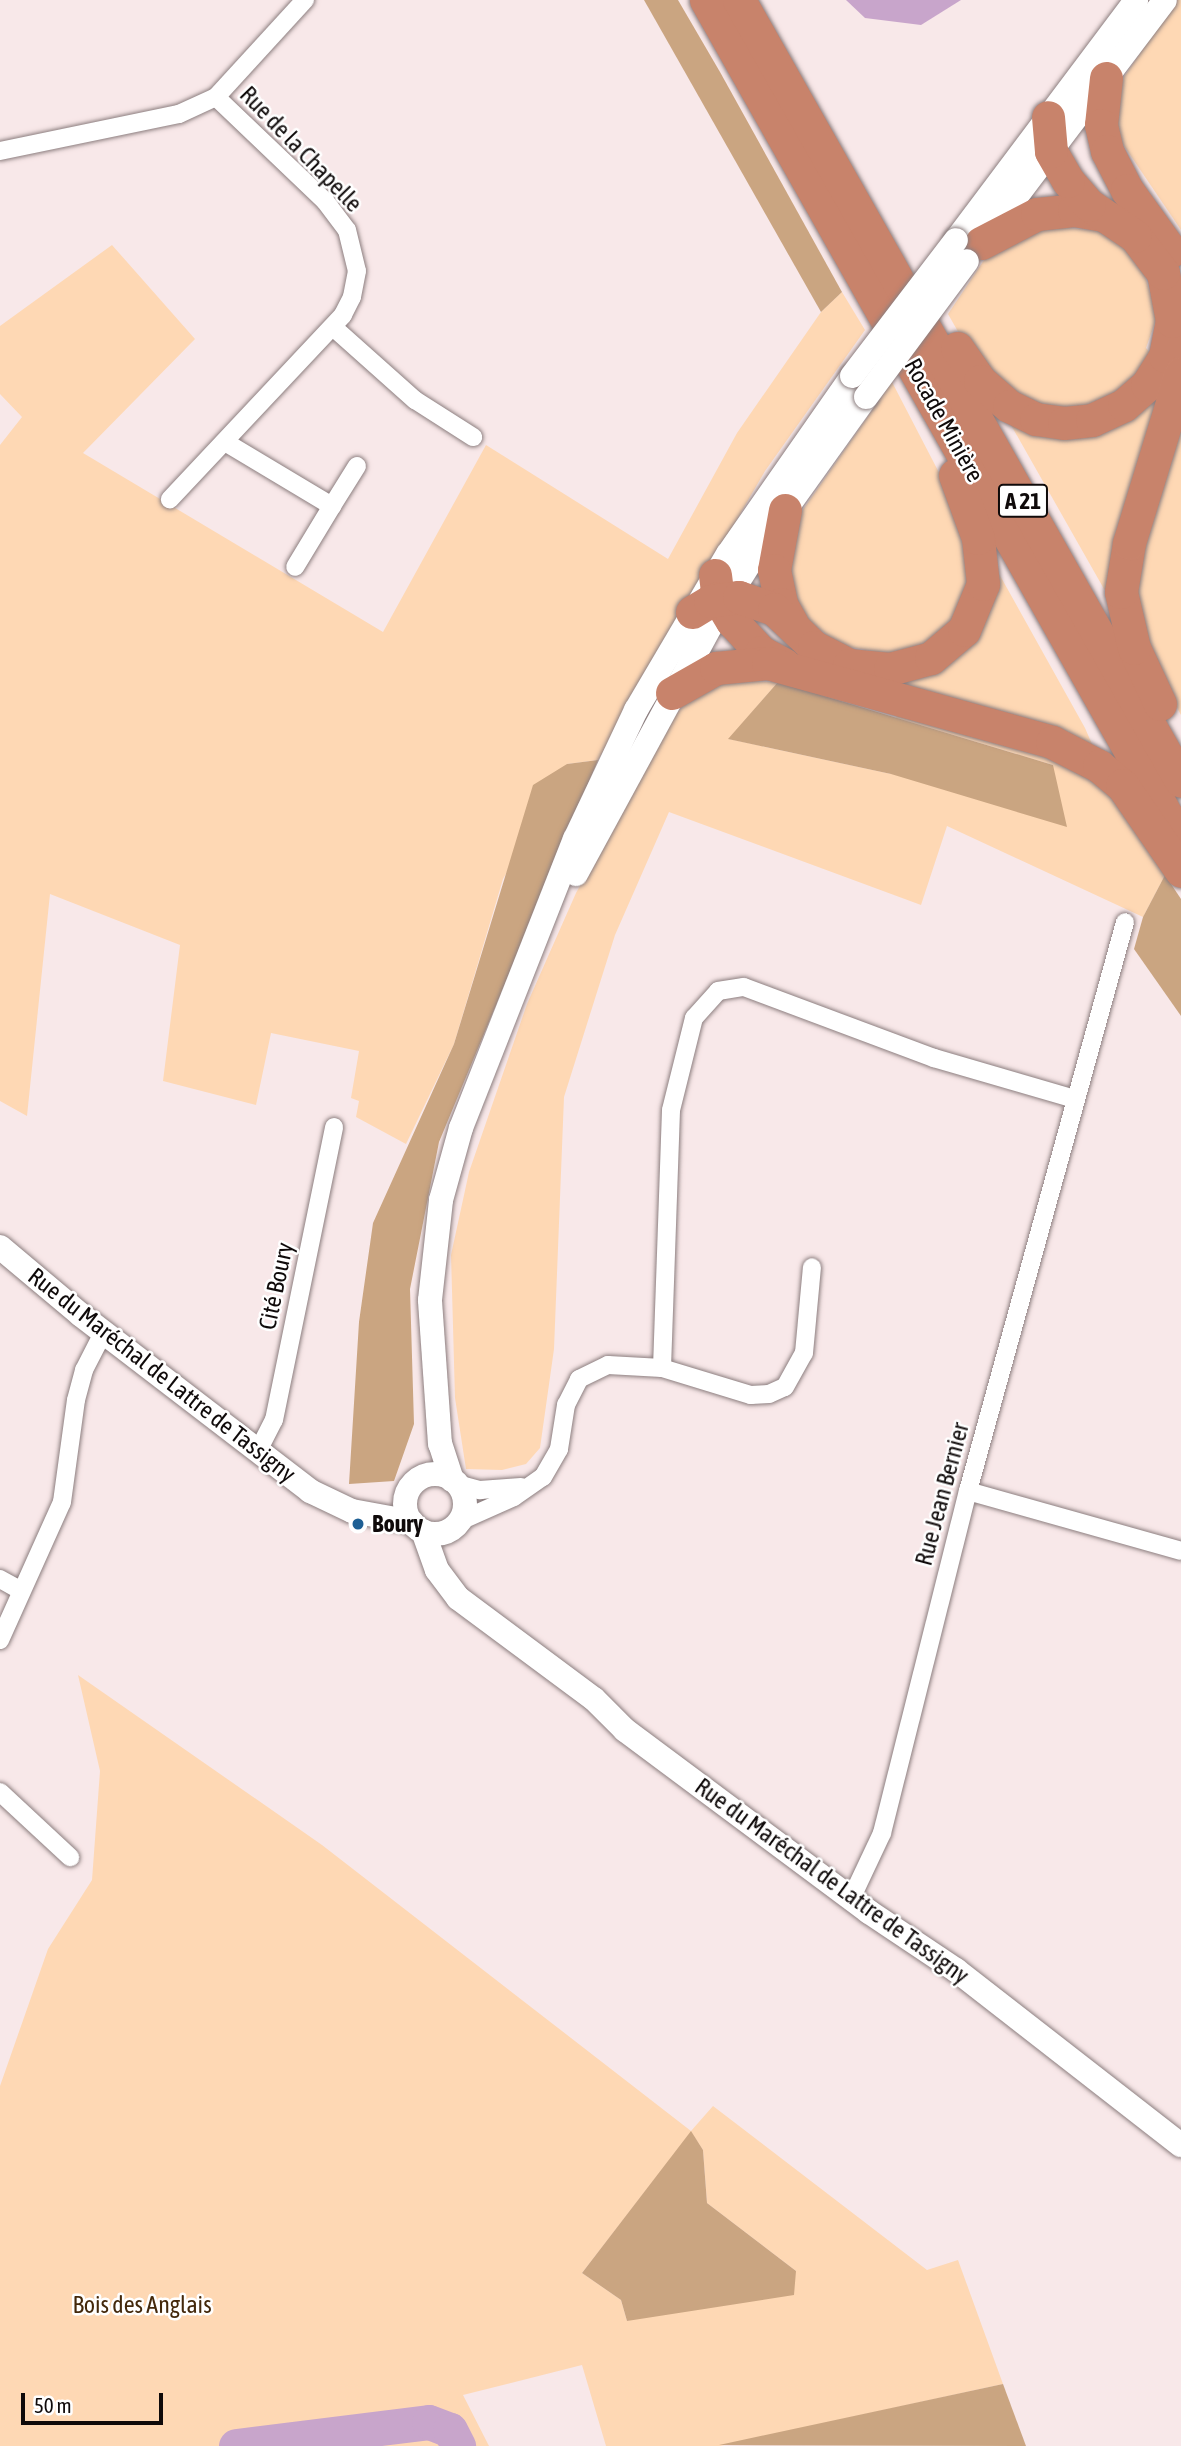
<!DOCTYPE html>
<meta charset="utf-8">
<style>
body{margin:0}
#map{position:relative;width:1181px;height:2446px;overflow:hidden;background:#f8e8e9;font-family:"Asap Condensed",sans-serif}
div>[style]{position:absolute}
.green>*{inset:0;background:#fed8b4}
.forest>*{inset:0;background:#caa581}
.water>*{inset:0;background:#c8a5cb}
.river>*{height:35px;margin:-17.5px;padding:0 17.5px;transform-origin:17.5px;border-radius:17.5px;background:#c8a5cb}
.roads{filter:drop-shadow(0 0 2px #8c7e7f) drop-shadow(0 0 2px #8c7e7f)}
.street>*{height:18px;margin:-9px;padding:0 9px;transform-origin:9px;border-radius:9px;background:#fff}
.secondary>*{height:24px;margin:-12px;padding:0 12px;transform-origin:12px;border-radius:12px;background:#fff}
.secondary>.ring{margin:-12px;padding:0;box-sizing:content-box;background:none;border:24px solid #fff;border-radius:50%}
.highway>*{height:33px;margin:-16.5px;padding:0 16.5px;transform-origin:16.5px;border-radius:16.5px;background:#c8836b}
.bridges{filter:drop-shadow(0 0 2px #8c7e7f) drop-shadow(0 0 2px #8c7e7f)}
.secondary-bridge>*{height:24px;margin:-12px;padding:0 12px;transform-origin:12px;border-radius:12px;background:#fff}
.dots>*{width:19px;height:19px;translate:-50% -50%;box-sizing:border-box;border:4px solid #fff;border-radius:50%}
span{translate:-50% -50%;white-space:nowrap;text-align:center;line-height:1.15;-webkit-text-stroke:5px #fff;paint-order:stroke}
.shield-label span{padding:2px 5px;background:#fff;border:2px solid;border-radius:5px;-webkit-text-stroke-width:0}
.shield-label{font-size:23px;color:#0f0a0a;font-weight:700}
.street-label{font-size:24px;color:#0f0a0a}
.poi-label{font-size:24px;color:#0f0a0a;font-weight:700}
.left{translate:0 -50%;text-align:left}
.park-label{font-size:24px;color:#43280b}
.scale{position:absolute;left:21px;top:2393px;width:142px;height:32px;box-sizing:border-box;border:4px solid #0f0a0a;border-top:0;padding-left:9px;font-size:21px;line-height:24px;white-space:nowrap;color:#0f0a0a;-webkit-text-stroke:5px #fff;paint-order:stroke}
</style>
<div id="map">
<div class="green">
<div style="clip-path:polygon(1176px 0,1181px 0,1181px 230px,1120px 140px,1115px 115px,1124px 77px)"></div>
<div style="clip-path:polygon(1058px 227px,1101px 231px,1122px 244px,1142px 266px,1157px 317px,1146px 348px,1170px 376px,1181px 379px,1181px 715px,1156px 669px,1136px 611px,1104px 589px,948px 314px,984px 260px,1021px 232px)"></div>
<div style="clip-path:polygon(112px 245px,195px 339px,83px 453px,383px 632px,486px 445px,668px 559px,737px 433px,821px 312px,842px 292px,865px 330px,765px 471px,598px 760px,567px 764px,503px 879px,454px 1044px,406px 1144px,356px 1117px,359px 1101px,351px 1098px,359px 1051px,271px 1033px,256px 1105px,163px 1081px,180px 945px,50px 894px,27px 1116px,0 1101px,0 445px,22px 417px,0 394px,0 326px)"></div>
<div style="clip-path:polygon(892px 382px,947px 488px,966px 557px,998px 572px,1085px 728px,1119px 806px,1165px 875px,1143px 917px,947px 826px,921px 905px,669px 812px,615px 935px,564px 1097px,554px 1349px,540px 1448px,526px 1464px,502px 1470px,466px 1469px,455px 1398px,451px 1255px,469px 1172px,527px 1004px,576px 893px,671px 720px,696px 692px,720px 680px,778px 682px,729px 739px,891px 774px,1053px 765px,896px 718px,904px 691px,893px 655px,839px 645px,801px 614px,790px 572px,795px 521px)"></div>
<div style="clip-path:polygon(evenodd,78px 1675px,322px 1845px,691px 2131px,713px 2106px,927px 2270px,958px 2260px,1003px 2384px,720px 2446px,606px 2446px,582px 2365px,463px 2395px,489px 2446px,0 2446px,0 2086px,48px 1949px,92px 1880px,100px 1771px,78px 1675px,691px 2132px,703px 2150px,707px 2203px,796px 2271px,627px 2321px,621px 2300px,582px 2273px,691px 2132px)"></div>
</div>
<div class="forest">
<div style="clip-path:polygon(644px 0,678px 0,720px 72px,842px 292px,821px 312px)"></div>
<div style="clip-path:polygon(778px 682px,1053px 765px,1067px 827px,891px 774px,728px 739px)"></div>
<div style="clip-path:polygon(598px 760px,439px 1142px,410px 1289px,414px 1424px,394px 1481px,349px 1484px,359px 1322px,373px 1223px,454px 1044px,533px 785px,567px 764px)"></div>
<div style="clip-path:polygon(1165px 875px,1181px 899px,1181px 1016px,1134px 949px,1143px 917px)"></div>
<div style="clip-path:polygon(691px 2131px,703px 2150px,707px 2203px,796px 2271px,794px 2295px,627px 2321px,621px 2300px,582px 2273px)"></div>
<div style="clip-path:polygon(1003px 2384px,1026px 2446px,719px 2445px)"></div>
</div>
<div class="water">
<div style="clip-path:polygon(846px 0,961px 0,921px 25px,865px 18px)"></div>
</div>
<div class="river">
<div style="left:236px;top:2446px;width:194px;rotate:-7.1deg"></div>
<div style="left:429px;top:2422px;width:22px;rotate:21deg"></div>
<div style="left:450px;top:2430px;width:18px;rotate:63deg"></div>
</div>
<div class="roads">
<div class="street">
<div style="left:216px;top:97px;width:132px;rotate:-47.5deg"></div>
<div style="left:0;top:151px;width:183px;rotate:-11.7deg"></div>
<div style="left:179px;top:114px;width:41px;rotate:-24.7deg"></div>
<div style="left:216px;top:97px;width:151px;rotate:43.7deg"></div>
<div style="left:325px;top:201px;width:36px;rotate:53deg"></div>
<div style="left:347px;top:230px;width:42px;rotate:76.3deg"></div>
<div style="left:357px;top:271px;width:26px;rotate:101deg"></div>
<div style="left:352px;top:297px;width:20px;rotate:117deg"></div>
<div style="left:343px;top:315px;width:253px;rotate:133.2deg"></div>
<div style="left:333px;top:327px;width:110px;rotate:41.7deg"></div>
<div style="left:415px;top:400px;width:69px;rotate:32.5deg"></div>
<div style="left:225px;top:442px;width:125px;rotate:30.9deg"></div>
<div style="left:332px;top:506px;width:71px;rotate:121.2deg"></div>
<div style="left:332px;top:506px;width:47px;rotate:-58deg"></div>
<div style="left:662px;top:1368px;width:93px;rotate:16.9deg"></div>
<div style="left:751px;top:1395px;width:18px;rotate:-3deg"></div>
<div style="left:769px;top:1394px;width:17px;rotate:-24deg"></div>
<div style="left:785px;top:1387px;width:39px;rotate:-61deg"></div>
<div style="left:804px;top:1353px;width:86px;rotate:-84.7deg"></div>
<div style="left:258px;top:1451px;width:35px;rotate:-63deg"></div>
<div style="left:274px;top:1420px;width:299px;rotate:-78.4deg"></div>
<div style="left:457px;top:1484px;width:24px;rotate:15deg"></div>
<div style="left:480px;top:1490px;width:41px;rotate:-4.2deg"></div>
<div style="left:968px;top:1491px;width:221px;rotate:15.7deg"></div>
<div style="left:460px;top:1521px;width:59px;rotate:-24deg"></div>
<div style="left:514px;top:1497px;width:35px;rotate:-35deg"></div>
<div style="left:543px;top:1477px;width:32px;rotate:-60deg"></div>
<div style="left:559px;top:1449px;width:45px;rotate:-81deg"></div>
<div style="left:566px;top:1405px;width:29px;rotate:-63deg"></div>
<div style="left:579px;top:1379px;width:32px;rotate:-26deg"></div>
<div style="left:608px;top:1365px;width:54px;rotate:3.2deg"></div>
<div style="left:662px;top:1368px;width:258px;rotate:-88deg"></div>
<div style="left:671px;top:1110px;width:95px;rotate:-76deg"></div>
<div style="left:694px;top:1018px;width:36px;rotate:-48deg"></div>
<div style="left:718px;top:991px;width:26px;rotate:-9deg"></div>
<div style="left:744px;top:987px;width:203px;rotate:20.5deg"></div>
<div style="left:934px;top:1058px;width:147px;rotate:16.2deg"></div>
<div style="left:0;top:1579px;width:23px;rotate:29deg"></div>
<div style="left:0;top:1640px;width:151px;rotate:-65.8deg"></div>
<div style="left:62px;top:1502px;width:103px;rotate:-82.2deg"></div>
<div style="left:76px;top:1400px;width:31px;rotate:-75deg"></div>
<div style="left:84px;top:1370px;width:42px;rotate:-62.8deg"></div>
<div style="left:0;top:1792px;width:96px;rotate:42.9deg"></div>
<div style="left:851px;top:1899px;width:73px;rotate:-64.8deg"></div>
<div style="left:882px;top:1833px;width:353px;rotate:-75.9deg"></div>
<div style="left:968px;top:1491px;width:590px;rotate:-74.57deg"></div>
</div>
<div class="secondary">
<div style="left:985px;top:238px;width:298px;rotate:-52.9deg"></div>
<div style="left:956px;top:240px;width:300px;rotate:-53.1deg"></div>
<div style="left:576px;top:874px;width:283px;rotate:-61.5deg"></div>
<div style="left:711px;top:625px;width:107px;rotate:-57.9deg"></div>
<div style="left:768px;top:534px;width:168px;rotate:-54.4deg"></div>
<div style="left:0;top:1247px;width:106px;rotate:40deg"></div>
<div style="left:81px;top:1315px;width:289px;rotate:37.5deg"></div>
<div style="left:310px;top:1491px;width:47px;rotate:25.5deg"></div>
<div style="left:352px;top:1511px;width:61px;rotate:10.4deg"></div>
<div class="ring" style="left:405px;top:1474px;width:36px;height:36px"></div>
<div style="left:452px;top:1480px;width:38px;rotate:-108deg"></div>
<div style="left:440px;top:1444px;width:144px;rotate:-94deg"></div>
<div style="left:430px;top:1300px;width:101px;rotate:-83.7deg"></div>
<div style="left:441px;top:1200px;width:75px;rotate:-74.5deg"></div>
<div style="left:461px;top:1128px;width:311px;rotate:-68.5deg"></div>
<div style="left:575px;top:839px;width:143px;rotate:-64.7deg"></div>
<div style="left:636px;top:710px;width:181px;rotate:-59.5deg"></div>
<div style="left:728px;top:554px;width:217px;rotate:-55.1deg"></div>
<div style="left:423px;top:1531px;width:41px;rotate:70.3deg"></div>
<div style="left:437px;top:1570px;width:35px;rotate:53deg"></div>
<div style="left:458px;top:1598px;width:169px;rotate:36.6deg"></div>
<div style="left:594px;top:1699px;width:44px;rotate:45deg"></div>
<div style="left:625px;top:1730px;width:304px;rotate:36.7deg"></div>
<div style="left:869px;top:1912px;width:105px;rotate:33.7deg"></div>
<div style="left:956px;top:1970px;width:285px;rotate:37.9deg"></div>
</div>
<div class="highway">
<div style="left:706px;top:0;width:966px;rotate:60.54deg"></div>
<div style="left:739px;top:0;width:897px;rotate:60.49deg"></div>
<div style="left:1106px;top:78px;width:47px;rotate:96.1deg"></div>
<div style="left:1101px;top:125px;width:27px;rotate:77deg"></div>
<div style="left:1107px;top:151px;width:44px;rotate:62.9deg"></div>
<div style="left:1127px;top:190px;width:75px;rotate:54.2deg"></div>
<div style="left:981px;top:243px;width:63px;rotate:-27.4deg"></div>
<div style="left:1037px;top:214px;width:37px;rotate:-6deg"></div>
<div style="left:1074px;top:210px;width:28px;rotate:10deg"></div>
<div style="left:957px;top:348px;width:40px;rotate:55.1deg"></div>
<div style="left:980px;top:381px;width:38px;rotate:41deg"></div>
<div style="left:1009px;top:406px;width:30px;rotate:26deg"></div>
<div style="left:1036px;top:419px;width:28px;rotate:8deg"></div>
<div style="left:1064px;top:423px;width:28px;rotate:-6deg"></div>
<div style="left:1092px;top:420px;width:35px;rotate:-25deg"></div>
<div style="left:1124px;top:405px;width:30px;rotate:-41deg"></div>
<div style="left:1147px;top:385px;width:34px;rotate:-58deg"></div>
<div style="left:1165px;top:356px;width:36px;rotate:-79deg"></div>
<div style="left:1172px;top:321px;width:49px;rotate:-100.6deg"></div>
<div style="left:1163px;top:273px;width:46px;rotate:-127.1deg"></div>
<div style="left:1135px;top:236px;width:55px;rotate:-146deg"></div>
<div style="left:1089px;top:205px;width:32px;rotate:-131deg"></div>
<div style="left:1068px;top:181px;width:34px;rotate:-120deg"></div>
<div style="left:1051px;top:151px;width:34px;rotate:-95deg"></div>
<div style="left:785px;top:510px;width:61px;rotate:100.4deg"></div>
<div style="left:774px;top:570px;width:35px;rotate:78deg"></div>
<div style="left:781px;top:604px;width:23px;rotate:61deg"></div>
<div style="left:715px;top:575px;width:23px;rotate:83deg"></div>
<div style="left:718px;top:598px;width:27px;rotate:59deg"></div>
<div style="left:732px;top:621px;width:42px;rotate:46.9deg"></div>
<div style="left:761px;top:652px;width:26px;rotate:28deg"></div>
<div style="left:692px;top:612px;width:21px;rotate:-31deg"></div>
<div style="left:710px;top:601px;width:29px;rotate:-8deg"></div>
<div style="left:739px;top:597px;width:37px;rotate:19deg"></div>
<div style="left:774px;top:609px;width:55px;rotate:43.5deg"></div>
<div style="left:814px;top:647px;width:39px;rotate:27deg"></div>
<div style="left:849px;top:665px;width:41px;rotate:5.6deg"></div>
<div style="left:890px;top:669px;width:42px;rotate:-15deg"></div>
<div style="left:931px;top:658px;width:43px;rotate:-40.3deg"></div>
<div style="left:964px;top:630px;width:50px;rotate:-67.6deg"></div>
<div style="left:983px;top:584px;width:46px;rotate:-96.2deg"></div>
<div style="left:978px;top:538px;width:67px;rotate:-110.1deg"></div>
<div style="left:672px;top:693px;width:51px;rotate:-29.6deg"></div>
<div style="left:716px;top:668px;width:52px;rotate:-5.5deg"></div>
<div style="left:768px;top:663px;width:295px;rotate:15.5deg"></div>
<div style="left:1052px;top:742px;width:53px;rotate:27.1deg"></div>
<div style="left:1099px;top:766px;width:30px;rotate:40deg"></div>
<div style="left:1122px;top:785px;width:104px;rotate:55.5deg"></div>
<div style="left:1160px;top:704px;width:62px;rotate:-114.9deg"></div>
<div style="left:1134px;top:648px;width:57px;rotate:-103.1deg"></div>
<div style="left:1121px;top:592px;width:50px;rotate:-80.7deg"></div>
<div style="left:1129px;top:543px;width:178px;rotate:-73deg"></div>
</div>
</div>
<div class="bridges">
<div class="secondary-bridge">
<div style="left:852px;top:376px;width:171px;rotate:-52.6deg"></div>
<div style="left:866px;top:397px;width:169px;rotate:-53.4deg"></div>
</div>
</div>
<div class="dots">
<div style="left:358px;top:1524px;background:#1e5f94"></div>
</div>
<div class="shield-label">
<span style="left:1023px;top:501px">A 21</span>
</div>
<div class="street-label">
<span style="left:301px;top:149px;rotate:46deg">Rue de la Chapelle</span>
<span style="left:944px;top:420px;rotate:61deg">Rocade Minière</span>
<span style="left:276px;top:1286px;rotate:-78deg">Cité Boury</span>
<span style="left:162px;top:1375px;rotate:38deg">Rue du Maréchal de Lattre de Tassigny</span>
<span style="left:942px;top:1494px;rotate:-75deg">Rue Jean Bernier</span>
<span style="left:832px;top:1881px;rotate:36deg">Rue du Maréchal de Lattre de Tassigny</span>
</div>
<div class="poi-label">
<span class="left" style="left:372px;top:1524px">Boury</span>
</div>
<div class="park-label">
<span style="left:142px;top:2305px">Bois des Anglais</span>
</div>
<div class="scale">50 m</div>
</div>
